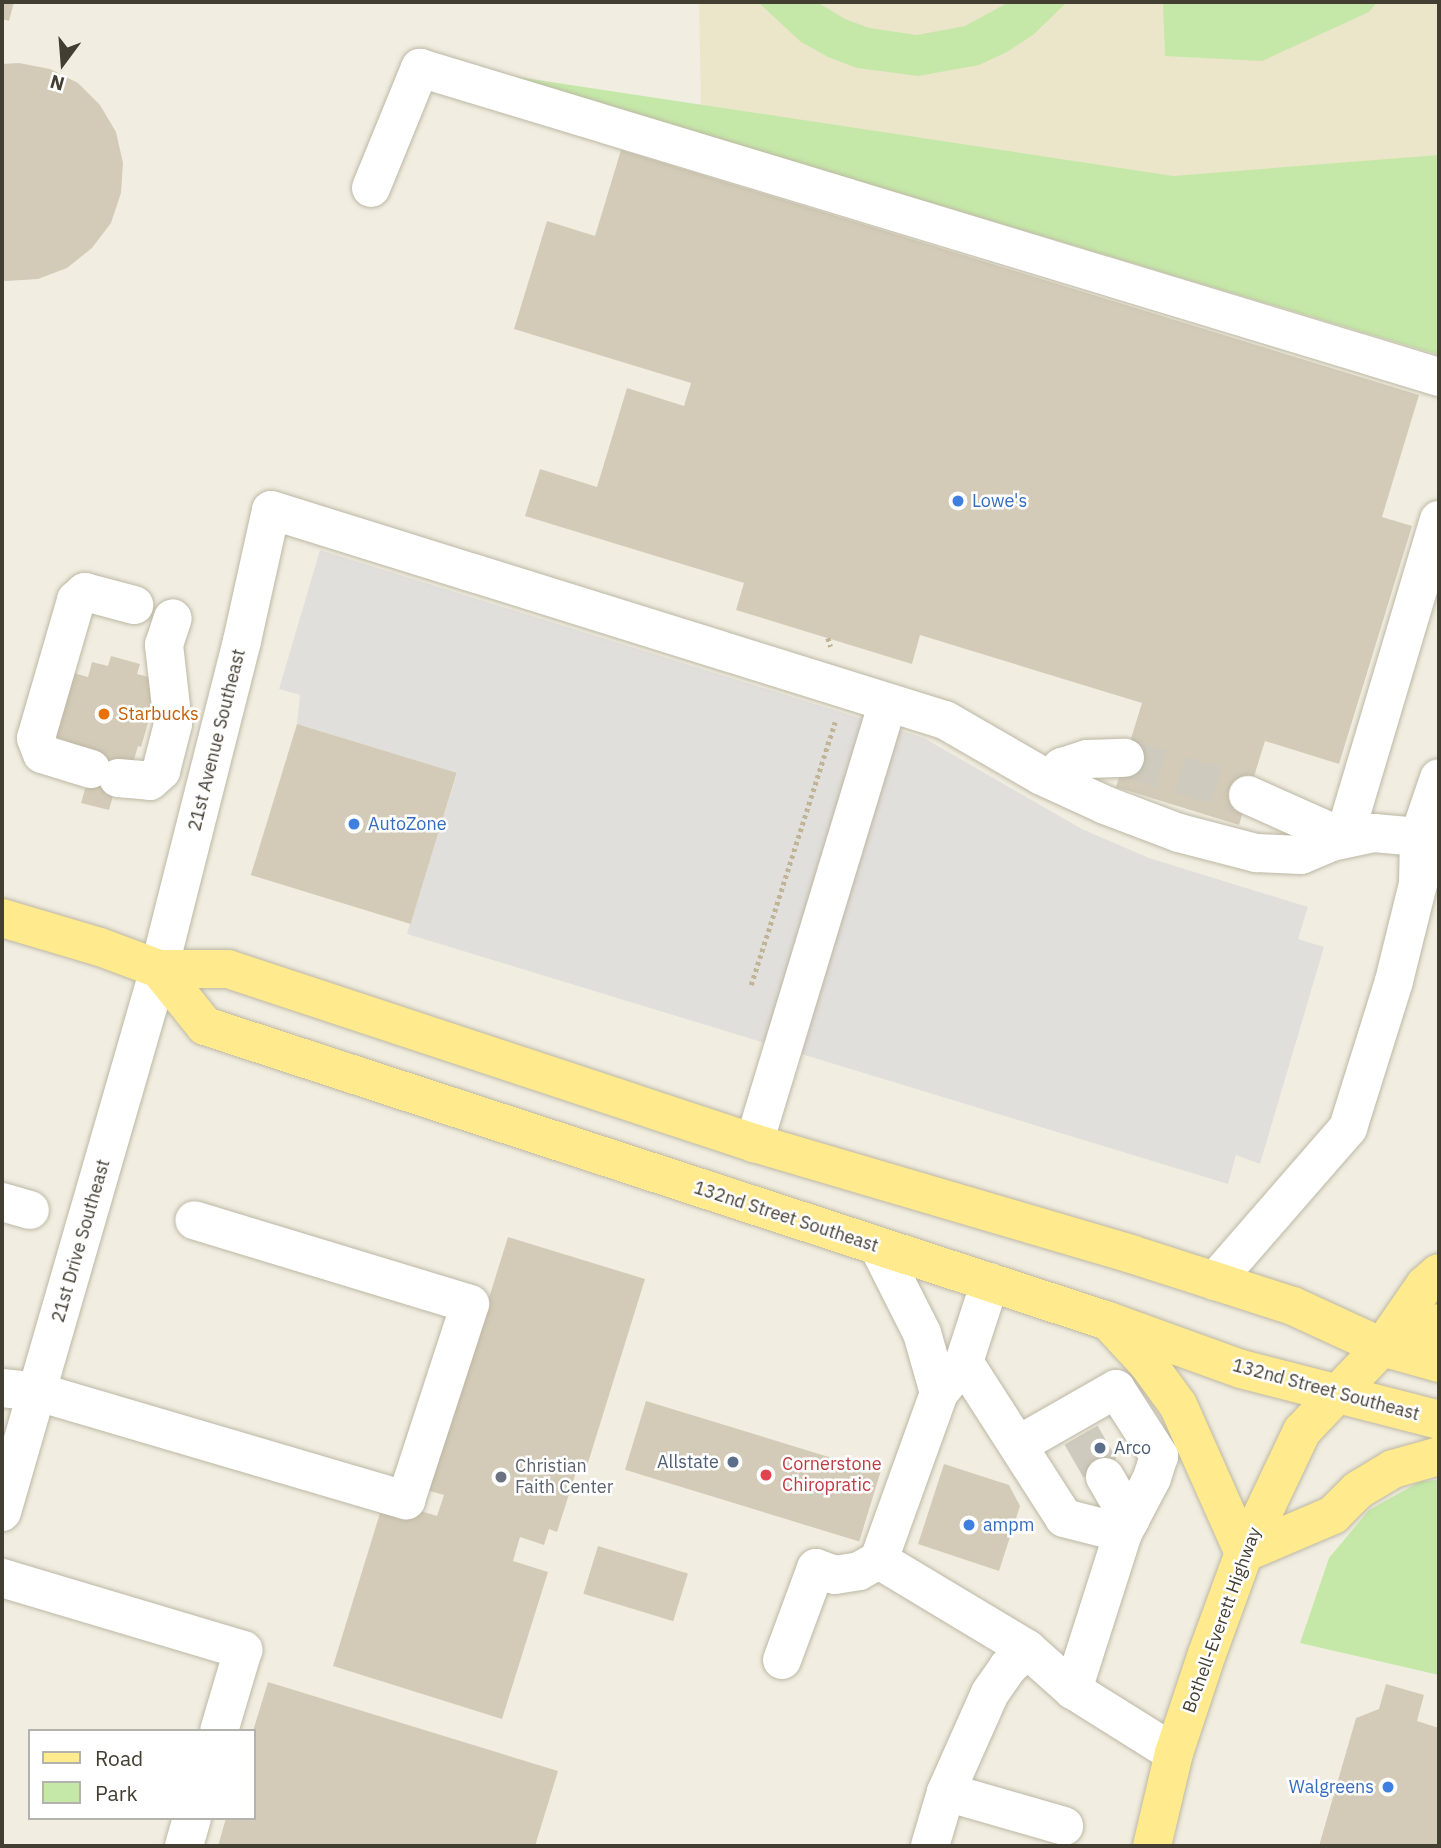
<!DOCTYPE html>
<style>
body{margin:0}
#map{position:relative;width:1441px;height:1848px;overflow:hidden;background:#f1eee1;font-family:"IBM Plex Sans",sans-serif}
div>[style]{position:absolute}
.education>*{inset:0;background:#ebe5ca}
.green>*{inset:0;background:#c5e8a8}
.parking>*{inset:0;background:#e1dfdb}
.building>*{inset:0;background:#d3cbb7;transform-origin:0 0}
.minor-tunnel>*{height:38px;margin-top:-19px;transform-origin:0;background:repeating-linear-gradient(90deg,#cecbbe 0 38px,transparent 0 57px)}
.path>*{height:4.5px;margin-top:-2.25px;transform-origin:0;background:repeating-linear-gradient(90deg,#bfb495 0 3.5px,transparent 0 7px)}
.roads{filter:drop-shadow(0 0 2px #bdb7a4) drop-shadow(0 0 2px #bdb7a4)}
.minor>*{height:38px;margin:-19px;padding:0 19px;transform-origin:19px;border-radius:19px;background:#fff}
.major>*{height:38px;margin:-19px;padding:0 19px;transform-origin:19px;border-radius:19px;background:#ffea8d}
.dots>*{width:19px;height:19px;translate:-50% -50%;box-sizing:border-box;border:4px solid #fff;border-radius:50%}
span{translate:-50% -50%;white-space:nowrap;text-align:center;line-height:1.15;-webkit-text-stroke:5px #fff;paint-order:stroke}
.shop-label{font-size:18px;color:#366cbe}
.left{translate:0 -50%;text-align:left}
.right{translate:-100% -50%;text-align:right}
.food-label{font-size:18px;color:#c56008}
.street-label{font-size:18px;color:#433e32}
.service-label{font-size:18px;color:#4e5e75}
.health-label{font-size:18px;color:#be3a42}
.worship-label{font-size:18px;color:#5b616d}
.frame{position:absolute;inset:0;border:4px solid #433e32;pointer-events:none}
.legend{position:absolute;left:28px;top:1729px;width:228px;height:91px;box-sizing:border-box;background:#fff;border:2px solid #b4b2ad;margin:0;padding:9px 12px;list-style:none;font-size:21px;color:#433e32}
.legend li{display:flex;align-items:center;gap:14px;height:35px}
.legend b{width:35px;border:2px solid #b4b2ad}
.north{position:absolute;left:28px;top:28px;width:70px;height:70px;-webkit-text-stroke:5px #fff;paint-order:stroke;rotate:196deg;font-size:19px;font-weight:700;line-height:28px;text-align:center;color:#433e32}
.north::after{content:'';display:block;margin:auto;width:24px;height:32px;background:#433e32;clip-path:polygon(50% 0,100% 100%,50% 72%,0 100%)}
</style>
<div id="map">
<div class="education">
<div style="clip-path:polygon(699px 2px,1439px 2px,1439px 323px,701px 108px)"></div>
</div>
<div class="green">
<div style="clip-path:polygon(758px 2px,817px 2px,845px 19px,869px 28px,917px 35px,965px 26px,1009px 2px,1067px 2px,1033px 35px,1007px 52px,979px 65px,918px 76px,857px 68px,828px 57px,801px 42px)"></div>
<div style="clip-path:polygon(1163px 2px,1377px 2px,1369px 12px,1262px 61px,1165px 56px)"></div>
<div style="clip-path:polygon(505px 75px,1173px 176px,1439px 155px,1439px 355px)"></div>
<div style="clip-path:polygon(1439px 1480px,1439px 1675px,1300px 1643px,1329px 1558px,1369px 1510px,1421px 1481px)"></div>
</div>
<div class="parking">
<div style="clip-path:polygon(320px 550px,924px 738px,1082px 829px,1149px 858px,1308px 907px,1298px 939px,1324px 947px,1260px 1164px,1236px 1155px,1228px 1184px,407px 934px,457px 773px,297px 724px,300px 695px,279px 689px)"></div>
</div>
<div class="building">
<div style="clip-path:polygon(2px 2px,14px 2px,9px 21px,2px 19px)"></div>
<div style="clip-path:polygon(19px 63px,50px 69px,78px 83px,100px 105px,116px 132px,123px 163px,121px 193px,111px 223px,92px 248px,67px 268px,38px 279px,6px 281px,2px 280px,2px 64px)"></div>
<div style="clip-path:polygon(621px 150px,1419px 395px,1382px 517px,1412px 526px,1339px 764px,1265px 741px,1239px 825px,1116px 787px,1142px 703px,920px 635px,912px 664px,736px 610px,744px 583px,525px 516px,540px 469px,597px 487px,627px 388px,684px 406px,691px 383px,514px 329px,547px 221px,595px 236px)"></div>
<div style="clip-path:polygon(111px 656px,140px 664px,137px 674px,156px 679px,157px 692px,141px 747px,138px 746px,131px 770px,121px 768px,109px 810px,81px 803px,93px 761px,64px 752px,67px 741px,52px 736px,70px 672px,88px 677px,92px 662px,108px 666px)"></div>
<div style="left:297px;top:724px;width:167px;height:158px;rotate:17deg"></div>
<div style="clip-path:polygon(508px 1237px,645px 1279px,587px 1466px,579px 1463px,557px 1532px,549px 1529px,544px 1545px,520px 1537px,513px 1561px,548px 1572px,502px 1719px,333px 1666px,384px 1500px,437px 1516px,444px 1495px,423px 1489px,467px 1368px)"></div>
<div style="left:646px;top:1401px;width:245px;height:72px;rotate:17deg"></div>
<div style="clip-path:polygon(944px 1464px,1009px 1485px,1020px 1506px,999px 1571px,918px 1544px)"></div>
<div style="left:598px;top:1546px;width:94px;height:50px;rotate:17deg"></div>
<div style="clip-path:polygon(268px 1682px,558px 1771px,535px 1846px,218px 1846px,226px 1818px,254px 1818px,253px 1731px)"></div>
<div style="clip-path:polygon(1386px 1684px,1424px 1695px,1417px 1721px,1439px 1728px,1439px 1846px,1319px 1846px,1356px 1718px,1379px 1709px)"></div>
</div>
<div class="minor-tunnel">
<div style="left:1125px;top:758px;width:128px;rotate:16.7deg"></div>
<div style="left:1081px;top:1435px;width:48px;rotate:60.3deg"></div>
</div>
<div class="path">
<div style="left:828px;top:638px;width:9px;rotate:72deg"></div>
<div style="left:751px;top:985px;width:276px;rotate:-72.3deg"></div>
</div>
<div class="roads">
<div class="minor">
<div style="left:371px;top:188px;width:130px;rotate:-67.8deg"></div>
<div style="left:420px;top:68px;width:1065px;rotate:16.87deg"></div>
<div style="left:91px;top:769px;width:51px;rotate:-163deg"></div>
<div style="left:42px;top:754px;width:17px;rotate:-111deg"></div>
<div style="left:36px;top:738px;width:144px;rotate:-73.8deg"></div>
<div style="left:76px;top:600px;width:12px;rotate:-42deg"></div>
<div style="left:85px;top:592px;width:51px;rotate:14.9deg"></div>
<div style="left:118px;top:778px;width:32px;rotate:5deg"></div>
<div style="left:150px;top:781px;width:15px;rotate:-42deg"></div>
<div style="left:161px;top:771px;width:49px;rotate:-75.7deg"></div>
<div style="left:173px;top:724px;width:80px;rotate:-96.5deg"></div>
<div style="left:164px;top:645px;width:28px;rotate:-72deg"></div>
<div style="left:1049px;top:779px;width:18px;rotate:-43deg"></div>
<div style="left:1062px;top:767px;width:26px;rotate:-18deg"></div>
<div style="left:1087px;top:759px;width:38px;rotate:-2deg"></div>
<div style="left:1248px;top:795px;width:105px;rotate:24.1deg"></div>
<div style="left:1344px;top:838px;width:332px;rotate:-73.4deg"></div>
<div style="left:754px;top:1143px;width:460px;rotate:-73.1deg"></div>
<div style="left:2px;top:1202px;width:29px;rotate:16deg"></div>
<div style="left:878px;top:1246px;width:97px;rotate:63.2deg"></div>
<div style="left:922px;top:1333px;width:62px;rotate:74.2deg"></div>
<div style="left:939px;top:1393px;width:40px;rotate:-51deg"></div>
<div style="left:964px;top:1362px;width:84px;rotate:-72deg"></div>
<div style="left:1215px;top:1281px;width:203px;rotate:-49deg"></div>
<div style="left:1348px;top:1128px;width:154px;rotate:-72.6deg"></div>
<div style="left:1394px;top:981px;width:100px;rotate:-76.1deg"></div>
<div style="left:1418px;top:884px;width:47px;rotate:-88.8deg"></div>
<div style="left:964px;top:1362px;width:185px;rotate:57.3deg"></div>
<div style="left:1064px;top:1518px;width:61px;rotate:14.3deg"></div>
<div style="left:1123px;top:1533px;width:165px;rotate:107.7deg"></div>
<div style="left:1073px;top:1690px;width:119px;rotate:32deg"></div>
<div style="left:2px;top:1388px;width:36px;rotate:6deg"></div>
<div style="left:38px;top:1392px;width:384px;rotate:16.4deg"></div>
<div style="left:406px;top:1500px;width:206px;rotate:-71.9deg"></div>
<div style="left:470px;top:1304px;width:288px;rotate:-163.1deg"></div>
<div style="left:939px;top:1393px;width:177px;rotate:109.8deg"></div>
<div style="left:879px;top:1560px;width:173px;rotate:31deg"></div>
<div style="left:1027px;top:1649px;width:62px;rotate:41.7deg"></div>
<div style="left:1018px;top:1445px;width:113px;rotate:-29.7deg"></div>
<div style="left:1116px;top:1389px;width:80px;rotate:57.3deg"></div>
<div style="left:1159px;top:1456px;width:23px;rotate:108deg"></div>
<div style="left:1152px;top:1478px;width:62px;rotate:117.8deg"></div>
<div style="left:1105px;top:1477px;width:50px;rotate:59.8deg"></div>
<div style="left:2px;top:1512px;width:565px;rotate:-73.87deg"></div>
<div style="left:159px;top:969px;width:338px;rotate:-75.8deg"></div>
<div style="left:242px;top:641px;width:134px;rotate:-77.5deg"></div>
<div style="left:271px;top:510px;width:706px;rotate:17.31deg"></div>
<div style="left:945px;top:720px;width:112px;rotate:30deg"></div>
<div style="left:1042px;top:776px;width:69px;rotate:24.7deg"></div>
<div style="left:1105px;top:805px;width:79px;rotate:20.7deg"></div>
<div style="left:1179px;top:833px;width:80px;rotate:14.6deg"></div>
<div style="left:1256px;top:853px;width:45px;rotate:2.5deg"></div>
<div style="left:1301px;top:855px;width:34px;rotate:-23deg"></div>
<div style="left:1332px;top:842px;width:43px;rotate:-12.1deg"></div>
<div style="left:1374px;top:833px;width:45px;rotate:5.1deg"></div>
<div style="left:1419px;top:837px;width:62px;rotate:-71.3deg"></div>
<div style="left:2px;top:1578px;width:252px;rotate:16.6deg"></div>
<div style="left:243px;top:1650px;width:84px;rotate:106.5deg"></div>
<div style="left:782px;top:1660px;width:98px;rotate:-69.7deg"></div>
<div style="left:816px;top:1568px;width:20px;rotate:20deg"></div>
<div style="left:835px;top:1575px;width:24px;rotate:-9deg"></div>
<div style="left:859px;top:1571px;width:23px;rotate:-29deg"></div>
<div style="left:946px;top:1792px;width:108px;rotate:-66deg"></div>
<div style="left:990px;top:1693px;width:32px;rotate:-55deg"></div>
<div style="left:1008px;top:1667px;width:26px;rotate:-43deg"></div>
<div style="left:184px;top:1846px;width:29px;rotate:-74deg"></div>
<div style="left:930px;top:1846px;width:56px;rotate:-73.5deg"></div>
<div style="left:946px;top:1792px;width:123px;rotate:16.1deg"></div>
</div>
<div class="major">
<div style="left:2px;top:918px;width:102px;rotate:16.5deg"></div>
<div style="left:100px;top:947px;width:63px;rotate:20.4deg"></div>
<div style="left:159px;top:969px;width:69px"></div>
<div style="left:228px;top:969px;width:554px;rotate:18.3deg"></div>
<div style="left:754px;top:1143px;width:393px;rotate:16.4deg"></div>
<div style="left:1131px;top:1254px;width:170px;rotate:17.8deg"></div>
<div style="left:1293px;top:1306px;width:98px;rotate:24.7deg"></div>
<div style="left:1382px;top:1347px;width:59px;rotate:15.7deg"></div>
<div style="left:159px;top:969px;width:73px;rotate:51.1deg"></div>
<div style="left:205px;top:1026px;width:950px;rotate:18.09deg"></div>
<div style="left:1108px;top:1321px;width:141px;rotate:19.8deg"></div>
<div style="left:1241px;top:1369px;width:204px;rotate:14.4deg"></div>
<div style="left:1112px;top:1325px;width:53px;rotate:47.3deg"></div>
<div style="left:1148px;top:1364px;width:51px;rotate:53.8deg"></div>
<div style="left:1178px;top:1405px;width:162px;rotate:66deg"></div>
<div style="left:1382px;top:1347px;width:62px;rotate:-22.8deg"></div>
<div style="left:1244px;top:1553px;width:97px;rotate:-23.1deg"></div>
<div style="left:1333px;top:1515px;width:35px;rotate:-45deg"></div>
<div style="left:1358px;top:1490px;width:41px;rotate:-31deg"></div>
<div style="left:1393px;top:1469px;width:48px;rotate:-15.8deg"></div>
<div style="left:1152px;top:1846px;width:96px;rotate:-76.7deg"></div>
<div style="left:1174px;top:1753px;width:104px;rotate:-71.6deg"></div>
<div style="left:1207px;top:1654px;width:108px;rotate:-69.9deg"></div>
<div style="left:1244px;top:1553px;width:135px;rotate:-64.6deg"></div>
<div style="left:1302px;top:1431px;width:116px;rotate:-46.4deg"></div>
<div style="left:1382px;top:1347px;width:75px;rotate:-55.3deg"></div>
<div style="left:1425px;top:1285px;width:18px;rotate:-41deg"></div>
</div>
</div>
<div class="dots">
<div style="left:958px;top:501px;background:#3f7fe0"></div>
<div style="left:104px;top:714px;background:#e8710a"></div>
<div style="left:354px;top:824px;background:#3f7fe0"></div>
<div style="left:1100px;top:1448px;background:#5c6f8a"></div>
<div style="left:733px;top:1462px;background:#5c6f8a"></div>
<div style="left:766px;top:1475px;background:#e0444e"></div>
<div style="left:501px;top:1477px;background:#6b7280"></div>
<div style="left:969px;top:1525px;background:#3f7fe0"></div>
<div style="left:1388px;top:1787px;background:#3f7fe0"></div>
</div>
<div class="shop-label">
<span class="left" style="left:972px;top:501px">Lowe's</span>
<span class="left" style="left:368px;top:824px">AutoZone</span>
<span class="left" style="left:983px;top:1525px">ampm</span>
<span class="right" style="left:1374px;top:1787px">Walgreens</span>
</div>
<div class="food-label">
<span class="left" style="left:118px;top:714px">Starbucks</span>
</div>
<div class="street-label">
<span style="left:217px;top:740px;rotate:-76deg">21st Avenue Southeast</span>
<span style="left:786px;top:1217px;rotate:18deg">132nd Street Southeast</span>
<span style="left:81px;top:1241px;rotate:-74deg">21st Drive Southeast</span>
<span style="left:1326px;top:1390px;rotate:15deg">132nd Street Southeast</span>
<span style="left:1222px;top:1620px;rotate:-70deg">Bothell-Everett Highway</span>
</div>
<div class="service-label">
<span class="left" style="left:1114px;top:1448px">Arco</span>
<span class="right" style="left:719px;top:1462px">Allstate</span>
</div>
<div class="health-label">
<span class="left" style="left:782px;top:1475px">Cornerstone<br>Chiropratic</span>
</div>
<div class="worship-label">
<span class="left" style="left:515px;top:1477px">Christian<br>Faith Center</span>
</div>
<div class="frame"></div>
<ul class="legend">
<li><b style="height:9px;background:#ffea8d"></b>Road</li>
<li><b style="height:19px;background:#c5e8a8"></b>Park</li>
</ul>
<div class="north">N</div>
</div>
